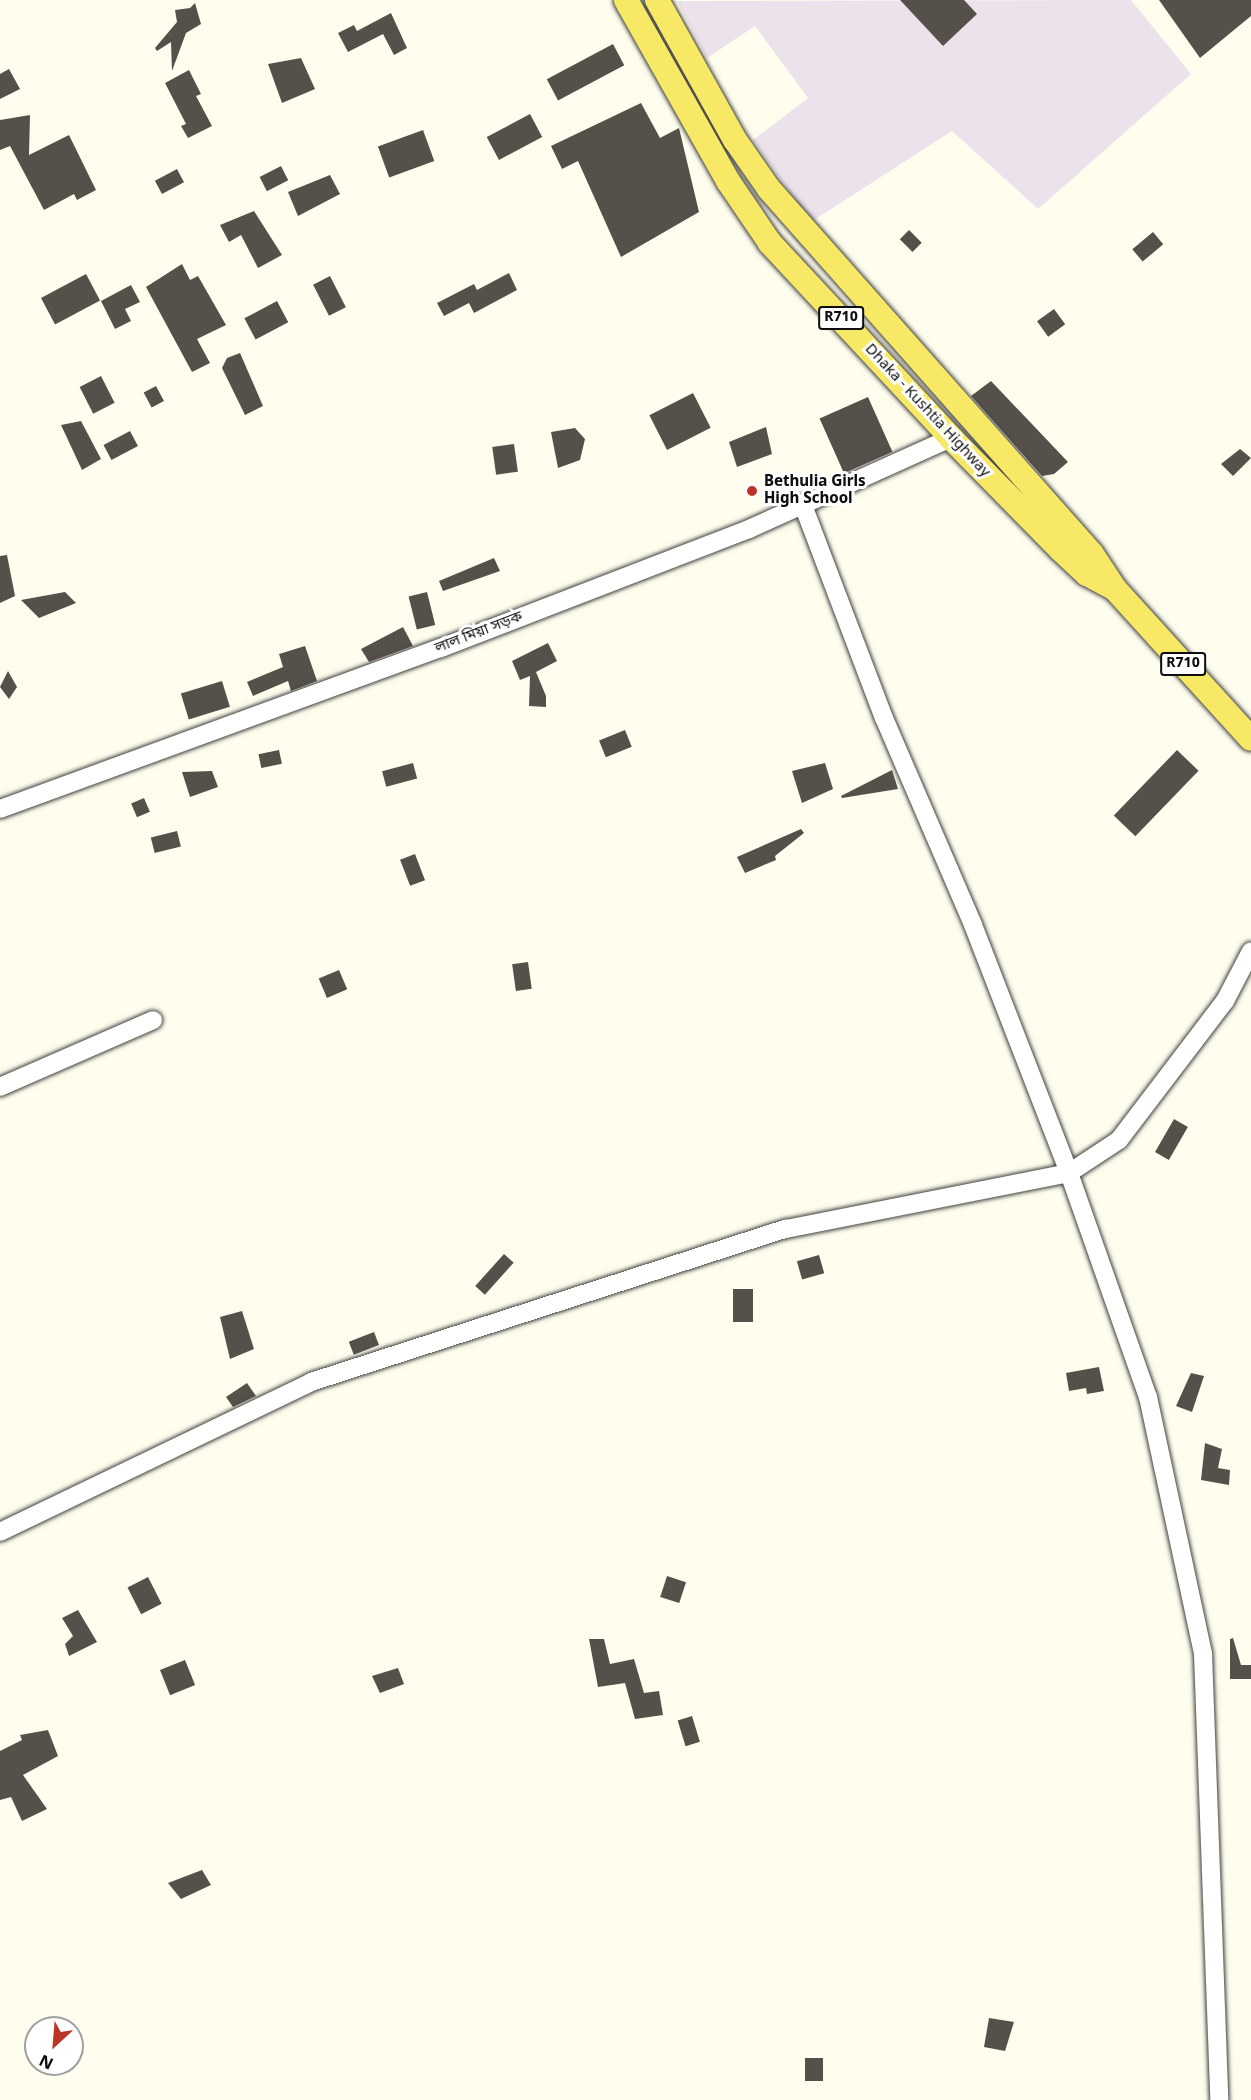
<!DOCTYPE html>
<meta charset="utf-8">
<style>
body{margin:0}
#map{position:relative;width:1251px;height:2100px;overflow:hidden;background:#fffeee;font-family:Georgia,"Noto Sans Bengali",serif}
div>[style]{position:absolute}
.industrial>*{inset:0;background:#ece2ec}
.building>*{inset:0;background:#56504a;transform-origin:0 0}
.roads{filter:drop-shadow(0 0 2px #414141) drop-shadow(0 0 2px #414141)}
.minor>*{height:18px;margin:-9px;padding:0 9px;transform-origin:9px;border-radius:9px;background:#fff}
.major>*{height:24px;margin:-12px;padding:0 12px;transform-origin:12px;border-radius:12px;background:#f7e866}
.dots>*{width:16px;height:16px;translate:-50% -50%;box-sizing:border-box;border:3px solid #fff;border-radius:50%}
span{translate:-50% -50%;white-space:nowrap;text-align:center;line-height:1.15;-webkit-text-stroke:6px #fff;paint-order:stroke}
.shield-label span{padding:2px 4px;background:#fff;border:2px solid;border-radius:4px;-webkit-text-stroke-width:0}
.shield-label{font-size:14px;color:#0e0e0e;font-weight:700}
.street-label{font-size:15px;color:#0e0e0e}
.poi-label{font-size:15px;color:#0e0e0e;font-weight:700}
.left{translate:0 -50%;text-align:left}
.north{position:absolute;left:24px;top:2016px;width:60px;height:60px;box-sizing:border-box;background:#fff;border:2px solid #9f9f9f;border-radius:50%;rotate:206deg;font-size:16px;font-weight:700;line-height:24px;text-align:center;color:#0e0e0e}
.north::after{content:'';display:block;margin:auto;width:21px;height:27px;background:#bd3426;clip-path:polygon(50% 0,100% 100%,50% 72%,0 100%)}
</style>
<div id="map">
<div class="industrial">
<div style="clip-path:polygon(1131px 0,1191px 74px,1038px 209px,952px 131px,811px 222px,753px 140px,808px 98px,755px 26px,707px 58px,677px 1px)"></div>
</div>
<div class="building">
<div style="clip-path:polygon(900px 0,964px 0,977px 14px,943px 46px)"></div>
<div style="clip-path:polygon(1159px 0,1251px 0,1251px 16px,1200px 58px)"></div>
<div style="clip-path:polygon(195px 3px,201px 24px,186px 33px,172px 71px,171px 42px,157px 51px,155px 48px,177px 22px,175px 10px,190px 8px)"></div>
<div style="clip-path:polygon(391px 13px,407px 48px,394px 55px,383px 34px,348px 52px,338px 33px,354px 25px,357px 31px)"></div>
<div style="left:613px;top:44px;width:24px;height:75px;rotate:62deg"></div>
<div style="clip-path:polygon(301px 58px,315px 89px,282px 103px,268px 64px)"></div>
<div style="clip-path:polygon(9px 69px,20px 89px,0 99px,0 74px)"></div>
<div style="clip-path:polygon(189px 70px,201px 94px,196px 96px,212px 126px,188px 138px,181px 126px,186px 124px,165px 83px)"></div>
<div style="clip-path:polygon(641px 103px,660px 138px,679px 128px,699px 212px,621px 257px,578px 161px,562px 169px,551px 146px)"></div>
<div style="left:530px;top:114px;width:26px;height:49px;rotate:62deg"></div>
<div style="clip-path:polygon(30px 115px,29px 155px,69px 135px,96px 190px,77px 200px,74px 194px,44px 210px,10px 146px,0 150px,0 120px)"></div>
<div style="left:423px;top:130px;width:33px;height:48px;rotate:70deg"></div>
<div style="left:281px;top:166px;width:16px;height:24px;rotate:63deg"></div>
<div style="left:177px;top:169px;width:15px;height:25px;rotate:62deg"></div>
<div style="clip-path:polygon(330px 175px,340px 194px,298px 216px,288px 192px)"></div>
<div style="clip-path:polygon(254px 211px,282px 255px,258px 268px,241px 235px,229px 242px,220px 225px)"></div>
<div style="left:909px;top:230px;width:18px;height:13px;rotate:45deg"></div>
<div style="left:1153px;top:232px;width:16px;height:27px;rotate:50deg"></div>
<div style="clip-path:polygon(182px 264px,190px 280px,198px 276px,226px 325px,197px 339px,210px 363px,192px 372px,146px 287px)"></div>
<div style="clip-path:polygon(509px 273px,517px 290px,474px 313px,469px 303px,444px 316px,437px 303px,474px 284px,477px 290px)"></div>
<div style="left:86px;top:274px;width:30px;height:51px;rotate:62deg"></div>
<div style="left:330px;top:276px;width:35px;height:19px;rotate:63deg"></div>
<div style="clip-path:polygon(131px 285px,140px 302px,125px 309px,131px 321px,115px 329px,101px 301px)"></div>
<div style="left:277px;top:301px;width:24px;height:37px;rotate:62deg"></div>
<div style="left:1054px;top:309px;width:19px;height:21px;rotate:54deg"></div>
<div style="clip-path:polygon(240px 353px,263px 406px,245px 415px,222px 368px,227px 358px)"></div>
<div style="left:101px;top:376px;width:30px;height:24px;rotate:63deg"></div>
<div style="clip-path:polygon(991px 381px,1068px 462px,1054px 474px,1042px 476px,971px 396px)"></div>
<div style="left:156px;top:386px;width:17px;height:14px;rotate:62deg"></div>
<div style="left:693px;top:393px;width:39px;height:49px;rotate:63deg"></div>
<div style="left:868px;top:397px;width:60px;height:53px;rotate:66deg"></div>
<div style="clip-path:polygon(81px 421px,101px 459px,82px 470px,61px 425px)"></div>
<div style="clip-path:polygon(766px 427px,772px 454px,737px 467px,729px 442px)"></div>
<div style="clip-path:polygon(575px 428px,585px 439px,580px 460px,558px 468px,551px 432px)"></div>
<div style="left:130px;top:431px;width:17px;height:30px;rotate:62deg"></div>
<div style="left:514px;top:444px;width:28px;height:22px;rotate:82deg"></div>
<div style="clip-path:polygon(1240px 449px,1251px 458px,1233px 476px,1221px 464px)"></div>
<div style="clip-path:polygon(7px 555px,15px 596px,0 603px,0 556px)"></div>
<div style="clip-path:polygon(494px 558px,500px 571px,443px 591px,439px 581px)"></div>
<div style="clip-path:polygon(65px 592px,76px 603px,39px 618px,21px 600px)"></div>
<div style="left:427px;top:592px;width:34px;height:19px;rotate:76deg"></div>
<div style="clip-path:polygon(403px 627px,413px 646px,369px 662px,361px 649px)"></div>
<div style="clip-path:polygon(548px 643px,557px 661px,536px 672px,546px 696px,546px 707px,529px 706px,530px 676px,520px 680px,512px 661px)"></div>
<div style="clip-path:polygon(305px 646px,317px 681px,291px 691px,288px 681px,253px 696px,247px 682px,283px 667px,279px 654px)"></div>
<div style="clip-path:polygon(8px 671px,17px 687px,9px 699px,0 687px)"></div>
<div style="left:222px;top:681px;width:27px;height:43px;rotate:73deg"></div>
<div style="left:625px;top:730px;width:18px;height:28px;rotate:68deg"></div>
<div style="left:279px;top:750px;width:14px;height:21px;rotate:78deg"></div>
<div style="left:1177px;top:750px;width:30px;height:91px;rotate:44deg"></div>
<div style="left:413px;top:763px;width:16px;height:32px;rotate:75deg"></div>
<div style="clip-path:polygon(825px 763px,833px 789px,802px 803px,792px 771px)"></div>
<div style="clip-path:polygon(892px 770px,898px 789px,842px 798px,841px 796px)"></div>
<div style="clip-path:polygon(212px 771px,218px 787px,190px 797px,182px 772px)"></div>
<div style="left:144px;top:798px;width:15px;height:14px;rotate:67deg"></div>
<div style="clip-path:polygon(801px 829px,804px 833px,775px 856px,776px 860px,745px 873px,737px 857px)"></div>
<div style="left:177px;top:831px;width:16px;height:27px;rotate:76deg"></div>
<div style="left:415px;top:854px;width:28px;height:16px;rotate:69deg"></div>
<div style="left:528px;top:962px;width:27px;height:16px;rotate:82deg"></div>
<div style="left:339px;top:970px;width:21px;height:22px;rotate:67deg"></div>
<div style="left:1174px;top:1119px;width:16px;height:38px;rotate:30deg"></div>
<div style="left:504px;top:1254px;width:13px;height:43px;rotate:42deg"></div>
<div style="left:819px;top:1255px;width:19px;height:23px;rotate:74deg"></div>
<div style="left:733px;top:1289px;width:20px;height:33px"></div>
<div style="clip-path:polygon(242px 1311px,254px 1349px,230px 1359px,220px 1317px)"></div>
<div style="left:374px;top:1332px;width:14px;height:27px;rotate:69deg"></div>
<div style="clip-path:polygon(1099px 1367px,1104px 1391px,1087px 1394px,1086px 1388px,1069px 1391px,1066px 1373px)"></div>
<div style="clip-path:polygon(1191px 1373px,1204px 1376px,1192px 1412px,1176px 1406px)"></div>
<div style="clip-path:polygon(247px 1383px,256px 1396px,233px 1407px,226px 1397px)"></div>
<div style="clip-path:polygon(1205px 1443px,1222px 1449px,1218px 1468px,1230px 1470px,1229px 1485px,1201px 1480px)"></div>
<div style="left:667px;top:1576px;width:20px;height:22px;rotate:18deg"></div>
<div style="left:148px;top:1577px;width:30px;height:23px;rotate:63deg"></div>
<div style="clip-path:polygon(78px 1610px,97px 1642px,69px 1656px,65px 1644px,73px 1636px,62px 1618px)"></div>
<div style="clip-path:polygon(1233px 1638px,1241px 1665px,1251px 1665px,1251px 1679px,1230px 1679px,1230px 1639px)"></div>
<div style="clip-path:polygon(589px 1639px,604px 1639px,610px 1664px,634px 1659px,644px 1693px,659px 1691px,663px 1715px,635px 1719px,625px 1683px,598px 1687px)"></div>
<div style="left:185px;top:1660px;width:27px;height:27px;rotate:68deg"></div>
<div style="clip-path:polygon(398px 1668px,404px 1684px,380px 1693px,372px 1676px)"></div>
<div style="left:692px;top:1716px;width:27px;height:15px;rotate:73deg"></div>
<div style="clip-path:polygon(48px 1730px,58px 1756px,23px 1775px,47px 1809px,22px 1821px,11px 1797px,0 1800px,0 1751px,22px 1740px,20px 1735px)"></div>
<div style="clip-path:polygon(202px 1870px,211px 1885px,181px 1899px,168px 1883px)"></div>
<div style="clip-path:polygon(989px 2018px,1014px 2022px,1005px 2051px,984px 2047px)"></div>
<div style="left:805px;top:2058px;width:18px;height:23px"></div>
</div>
<div class="roads">
<div class="minor">
<div style="left:803px;top:505px;width:228px;rotate:69.2deg"></div>
<div style="left:884px;top:718px;width:225px;rotate:66.7deg"></div>
<div style="left:973px;top:925px;width:266px;rotate:68.8deg"></div>
<div style="left:1069px;top:1173px;width:238px;rotate:70.6deg"></div>
<div style="left:1148px;top:1397px;width:263px;rotate:77.9deg"></div>
<div style="left:1203px;top:1654px;width:446px;rotate:87.9deg"></div>
<div style="left:0;top:809px;width:469px;rotate:-20.1deg"></div>
<div style="left:441px;top:648px;width:330px;rotate:-21.1deg"></div>
<div style="left:749px;top:529px;width:222px;rotate:-24.3deg"></div>
<div style="left:0;top:1087px;width:167px;rotate:-23.6deg"></div>
<div style="left:0;top:1532px;width:345px;rotate:-25.7deg"></div>
<div style="left:311px;top:1382px;width:499px;rotate:-17.9deg"></div>
<div style="left:786px;top:1229px;width:288px;rotate:-11.2deg"></div>
<div style="left:1069px;top:1173px;width:60px;rotate:-33.4deg"></div>
<div style="left:1119px;top:1140px;width:175px;rotate:-52.7deg"></div>
<div style="left:1225px;top:1001px;width:56px;rotate:-62.5deg"></div>
</div>
<div class="major">
<div style="left:626px;top:0;width:208px;rotate:60.6deg"></div>
<div style="left:728px;top:181px;width:75px;rotate:55.9deg"></div>
<div style="left:770px;top:243px;width:266px;rotate:47.1deg"></div>
<div style="left:951px;top:438px;width:157px;rotate:45.5deg"></div>
<div style="left:1061px;top:550px;width:35px;rotate:43deg"></div>
<div style="left:1087px;top:574px;width:30px;rotate:28deg"></div>
<div style="left:657px;top:0;width:160px;rotate:60.9deg"></div>
<div style="left:735px;top:140px;width:60px;rotate:55.2deg"></div>
<div style="left:769px;top:189px;width:487px;rotate:48.5deg"></div>
<div style="left:1092px;top:554px;width:42px;rotate:56.7deg"></div>
<div style="left:1115px;top:589px;width:202px;rotate:47.8deg"></div>
</div>
</div>
<div class="dots">
<div style="left:752px;top:491px;background:#bd3426"></div>
</div>
<div class="shield-label">
<span style="left:841px;top:318px">R710</span>
<span style="left:1183px;top:664px">R710</span>
</div>
<div class="street-label">
<span style="left:927px;top:411px;rotate:47deg">Dhaka - Kushtia Highway</span>
<span style="left:479px;top:633px;rotate:-21deg">লাল মিয়া সড়ক</span>
</div>
<div class="poi-label">
<span class="left" style="left:764px;top:491px">Bethulia Girls<br>High School</span>
</div>
<div class="north">N</div>
</div>
